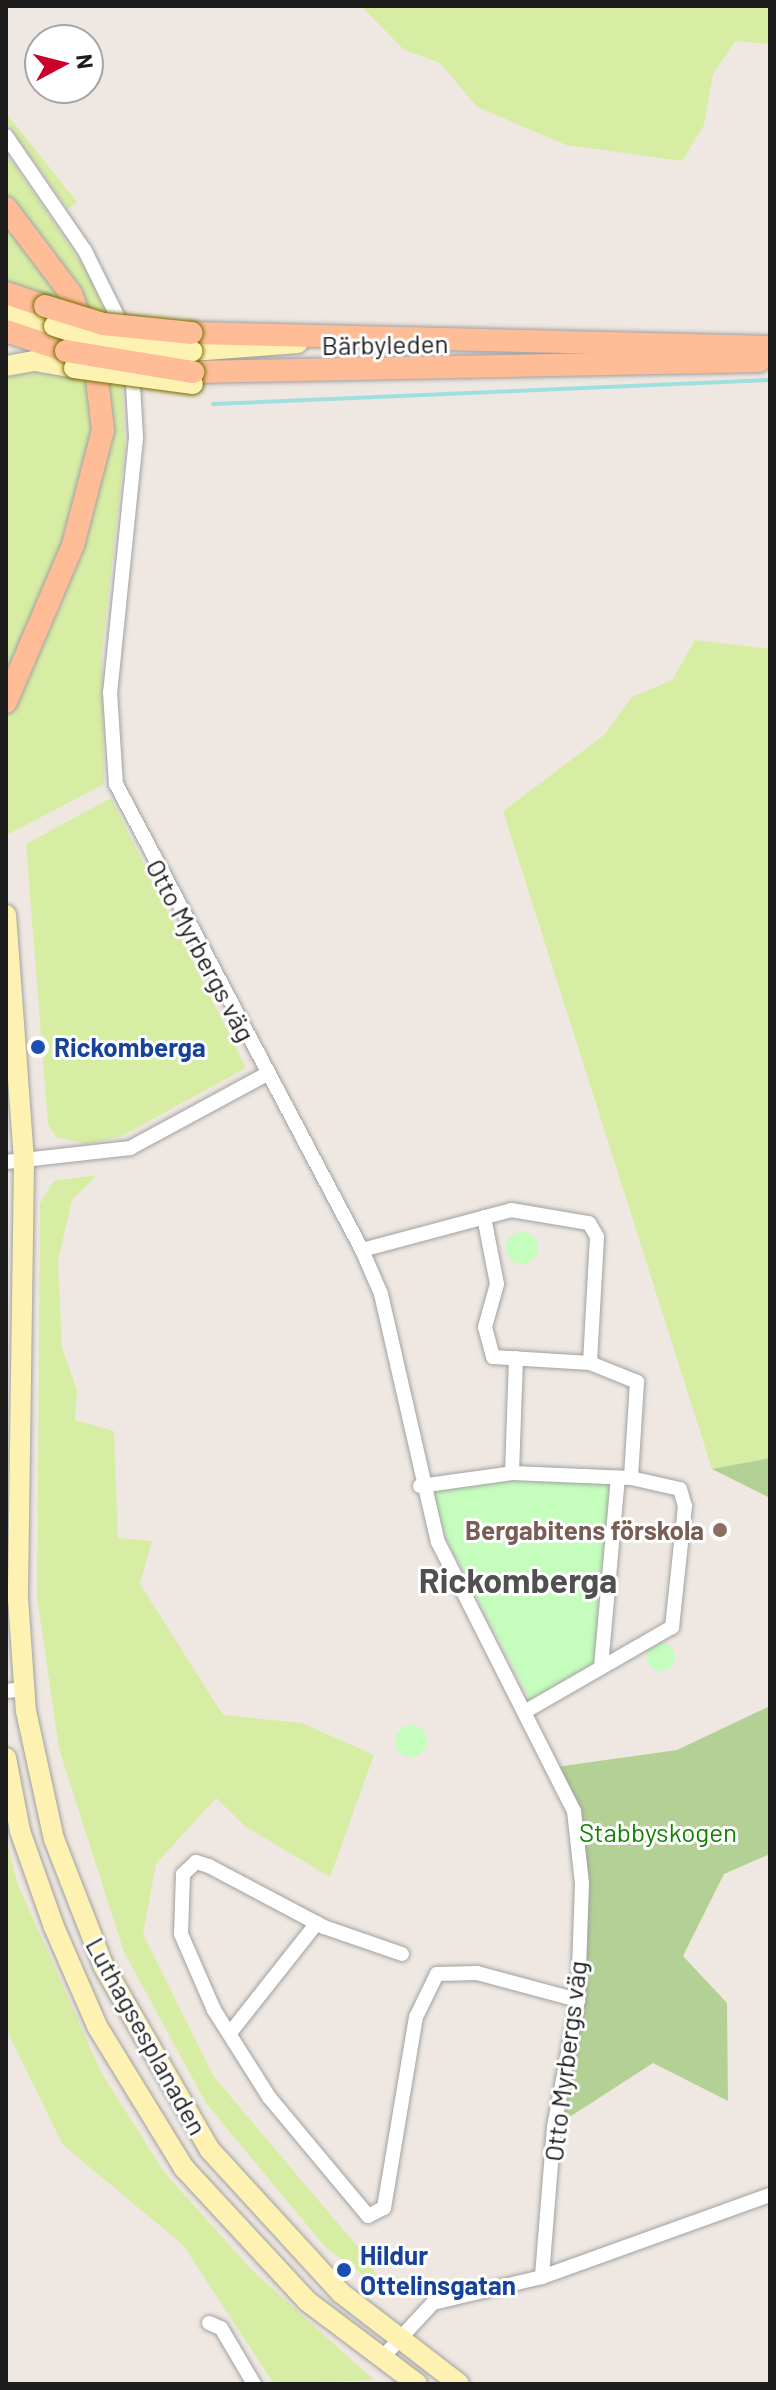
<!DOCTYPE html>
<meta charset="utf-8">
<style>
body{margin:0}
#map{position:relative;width:776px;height:2390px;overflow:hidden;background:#efe8e2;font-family:Barlow,sans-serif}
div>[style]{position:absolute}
.grass>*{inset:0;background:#d7eda4}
.forest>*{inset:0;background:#b3d194}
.park>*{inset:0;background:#c4fdbc}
.round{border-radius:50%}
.stream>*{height:4px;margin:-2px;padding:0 2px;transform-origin:2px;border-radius:2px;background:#9fdfe0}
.roads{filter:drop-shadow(0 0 2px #a1a1a1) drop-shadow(0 0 2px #a1a1a1)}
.minor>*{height:14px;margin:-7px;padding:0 7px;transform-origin:7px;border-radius:7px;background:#fff}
.secondary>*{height:20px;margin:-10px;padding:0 10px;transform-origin:10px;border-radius:10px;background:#fef2b2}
.primary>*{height:22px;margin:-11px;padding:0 11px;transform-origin:11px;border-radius:11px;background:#ffbd97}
.bridges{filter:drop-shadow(0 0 2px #786c00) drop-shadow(0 0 2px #786c00)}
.secondary-bridge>*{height:20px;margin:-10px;padding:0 10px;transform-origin:10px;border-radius:10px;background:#fef2b2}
.primary-bridge>*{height:22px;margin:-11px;padding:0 11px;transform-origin:11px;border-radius:11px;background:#ffbd97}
.dots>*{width:22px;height:22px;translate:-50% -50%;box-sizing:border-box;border:4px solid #fff;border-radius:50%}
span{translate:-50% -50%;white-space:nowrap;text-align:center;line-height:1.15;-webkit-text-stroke:6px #fff;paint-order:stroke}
.street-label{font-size:26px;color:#1d1d1d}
.transit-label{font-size:26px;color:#164399;font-weight:700}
.left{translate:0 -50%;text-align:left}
.education-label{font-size:26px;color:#785e54;font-weight:700}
.right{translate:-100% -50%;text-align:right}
.park-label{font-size:26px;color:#148204}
.district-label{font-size:34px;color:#505050;font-weight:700}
.frame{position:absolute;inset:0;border:8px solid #1d1d1d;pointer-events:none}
.north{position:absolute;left:24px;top:24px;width:80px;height:80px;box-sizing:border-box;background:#fff;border:2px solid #a5a5a5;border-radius:50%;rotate:83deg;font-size:22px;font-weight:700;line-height:32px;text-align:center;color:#1d1d1d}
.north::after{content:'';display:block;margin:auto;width:28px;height:36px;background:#ca002a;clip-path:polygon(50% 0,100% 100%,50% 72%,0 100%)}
</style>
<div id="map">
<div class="grass">
<div style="clip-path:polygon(770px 6px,770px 44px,735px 41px,713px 74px,704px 125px,682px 161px,566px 145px,477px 107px,440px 63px,404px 50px,362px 7px)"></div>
<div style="clip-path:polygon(6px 113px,77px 202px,68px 209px,6px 121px)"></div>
<div style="clip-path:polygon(6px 153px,88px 273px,109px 320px,90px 314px,53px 250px,6px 202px)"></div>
<div style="clip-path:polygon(6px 221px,67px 302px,6px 282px)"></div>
<div style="clip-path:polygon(28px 371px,122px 385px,125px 446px,102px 652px,104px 784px,7px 835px,6px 379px)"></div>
<div style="clip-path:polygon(695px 640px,770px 649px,770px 1458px,712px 1469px,503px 811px,604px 735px,632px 697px,672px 680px)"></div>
<div style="clip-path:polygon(111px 798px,246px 1068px,120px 1137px,87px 1144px,56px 1137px,48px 1124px,26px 844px)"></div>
<div style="clip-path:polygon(97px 1175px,72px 1200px,58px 1261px,62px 1348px,77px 1390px,75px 1420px,114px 1431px,118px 1538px,152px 1541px,140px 1584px,223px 1715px,302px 1723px,374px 1755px,330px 1877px,246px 1827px,216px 1798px,156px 1864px,143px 1934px,214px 2077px,363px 2253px,387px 2292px,326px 2248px,206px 2103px,124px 1952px,59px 1749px,37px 1596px,40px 1203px,54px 1181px)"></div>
<div style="clip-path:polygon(6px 1838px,17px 1882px,101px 2072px,164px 2172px,252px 2270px,374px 2380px,274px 2384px,183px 2245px,63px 2145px,6px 2029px)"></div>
</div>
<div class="forest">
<div style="clip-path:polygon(770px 1458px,770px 1498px,712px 1469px)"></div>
<div style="clip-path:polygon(770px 1706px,770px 1854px,724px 1874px,683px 1956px,727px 2003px,728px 2101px,653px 2063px,554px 2127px,578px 2000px,580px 1840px,556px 1767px,677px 1750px)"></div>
</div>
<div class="park">
<div class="round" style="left:506px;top:1232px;width:32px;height:32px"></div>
<div style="clip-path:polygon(512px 1473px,618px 1478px,601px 1667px,534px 1707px,447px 1540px,430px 1485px)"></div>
<div class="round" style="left:647px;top:1643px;width:28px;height:28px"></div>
<div class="round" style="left:395px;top:1725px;width:32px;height:32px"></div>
</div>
<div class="stream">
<div style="left:213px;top:404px;width:558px;rotate:-2.47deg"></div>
</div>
<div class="roads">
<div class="minor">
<div style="left:6px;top:136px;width:140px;rotate:55.5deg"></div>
<div style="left:85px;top:251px;width:90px;rotate:63.7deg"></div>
<div style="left:132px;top:368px;width:70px;rotate:86.7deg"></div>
<div style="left:136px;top:438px;width:255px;rotate:95.8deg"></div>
<div style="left:110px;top:692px;width:92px;rotate:86.3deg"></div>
<div style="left:116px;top:784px;width:527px;rotate:62.17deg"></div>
<div style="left:362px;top:1250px;width:48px;rotate:66.6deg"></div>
<div style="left:381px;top:1294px;width:254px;rotate:77.1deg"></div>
<div style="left:438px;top:1542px;width:301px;rotate:63.2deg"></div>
<div style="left:574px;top:1811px;width:72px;rotate:83.7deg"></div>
<div style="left:582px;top:1883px;width:117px;rotate:92deg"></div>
<div style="left:578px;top:2000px;width:129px;rotate:100.7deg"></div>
<div style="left:554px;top:2127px;width:150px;rotate:94.6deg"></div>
<div style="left:6px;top:1162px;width:125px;rotate:-6.4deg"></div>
<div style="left:130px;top:1148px;width:156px;rotate:-28.4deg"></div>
<div style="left:484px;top:1217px;width:68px;rotate:79deg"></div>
<div style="left:497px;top:1284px;width:45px;rotate:105.6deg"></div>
<div style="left:485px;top:1327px;width:31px;rotate:75deg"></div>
<div style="left:493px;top:1357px;width:97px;rotate:3.5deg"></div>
<div style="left:362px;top:1250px;width:154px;rotate:-15deg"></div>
<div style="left:511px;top:1210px;width:79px;rotate:9.5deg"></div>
<div style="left:589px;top:1223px;width:16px;rotate:60deg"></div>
<div style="left:597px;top:1237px;width:126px;rotate:93.2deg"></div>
<div style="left:590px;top:1363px;width:51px;rotate:22deg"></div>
<div style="left:637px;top:1382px;width:96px;rotate:93.6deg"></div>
<div style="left:512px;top:1473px;width:115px;rotate:-88deg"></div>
<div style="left:420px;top:1486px;width:93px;rotate:-8deg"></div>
<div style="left:512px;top:1473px;width:119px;rotate:2.4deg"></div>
<div style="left:631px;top:1478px;width:50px;rotate:12.7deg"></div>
<div style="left:680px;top:1489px;width:18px;rotate:74deg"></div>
<div style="left:685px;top:1506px;width:122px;rotate:96.1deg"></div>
<div style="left:672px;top:1627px;width:168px;rotate:150.1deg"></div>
<div style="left:601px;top:1667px;width:190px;rotate:-84.9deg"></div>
<div style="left:6px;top:1691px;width:19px;rotate:-6deg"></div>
<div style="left:402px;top:1954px;width:83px;rotate:-160.9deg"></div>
<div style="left:324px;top:1927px;width:130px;rotate:-152.1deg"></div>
<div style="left:209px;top:1866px;width:14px;rotate:-163deg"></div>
<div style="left:196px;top:1862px;width:18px;rotate:137deg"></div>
<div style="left:183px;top:1874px;width:60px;rotate:91.9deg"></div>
<div style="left:181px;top:1934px;width:83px;rotate:66.5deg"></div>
<div style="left:214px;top:2010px;width:103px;rotate:57.7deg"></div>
<div style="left:269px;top:2097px;width:155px;rotate:50.2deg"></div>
<div style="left:368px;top:2216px;width:18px;rotate:-27deg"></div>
<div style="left:384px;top:2208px;width:194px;rotate:-80.5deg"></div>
<div style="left:416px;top:2017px;width:48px;rotate:-64deg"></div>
<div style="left:437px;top:1974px;width:40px;rotate:-1.4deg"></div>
<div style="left:477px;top:1973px;width:105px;rotate:15deg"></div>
<div style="left:230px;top:2033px;width:140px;rotate:-51.7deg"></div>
<div style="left:209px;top:2323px;width:13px;rotate:23deg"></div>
<div style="left:221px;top:2328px;width:65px;rotate:59.5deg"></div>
<div style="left:381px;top:2359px;width:76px;rotate:-47.1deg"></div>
<div style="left:433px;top:2303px;width:112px;rotate:-13.4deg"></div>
<div style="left:542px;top:2277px;width:242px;rotate:-19.8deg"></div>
</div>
<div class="secondary">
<div style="left:6px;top:310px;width:51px;rotate:18.4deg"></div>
<div style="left:192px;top:351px;width:106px;rotate:-4.3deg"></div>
<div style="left:6px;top:366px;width:29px;rotate:-10deg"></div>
<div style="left:35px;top:361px;width:40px;rotate:10deg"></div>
<div style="left:6px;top:915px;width:247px;rotate:85.8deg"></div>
<div style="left:24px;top:1161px;width:437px;rotate:90.8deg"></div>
<div style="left:18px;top:1598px;width:113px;rotate:86deg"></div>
<div style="left:26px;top:1711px;width:131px;rotate:77.7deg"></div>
<div style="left:54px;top:1839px;width:135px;rotate:68.7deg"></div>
<div style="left:103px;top:1965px;width:214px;rotate:60deg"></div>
<div style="left:210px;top:2150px;width:194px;rotate:47.5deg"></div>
<div style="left:341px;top:2293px;width:149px;rotate:37.6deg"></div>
<div style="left:6px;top:1758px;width:74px;rotate:79.1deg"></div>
<div style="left:20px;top:1831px;width:102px;rotate:70.5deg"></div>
<div style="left:54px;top:1927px;width:108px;rotate:66.5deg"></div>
<div style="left:97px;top:2026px;width:167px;rotate:58.5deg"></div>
<div style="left:184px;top:2168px;width:181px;rotate:47.2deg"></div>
<div style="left:307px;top:2301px;width:138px;rotate:37deg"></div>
</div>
<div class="primary">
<div style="left:6px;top:208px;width:108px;rotate:52.9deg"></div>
<div style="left:71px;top:294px;width:64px;rotate:69deg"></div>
<div style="left:94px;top:354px;width:77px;rotate:83.2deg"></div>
<div style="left:103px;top:430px;width:119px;rotate:104.6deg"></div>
<div style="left:73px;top:545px;width:171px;rotate:113.1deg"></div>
<div style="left:6px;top:293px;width:41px;rotate:18.4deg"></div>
<div style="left:6px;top:331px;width:63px;rotate:18.4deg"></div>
<div style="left:192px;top:333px;width:578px;rotate:1.39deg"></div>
<div style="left:193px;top:372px;width:566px;rotate:-1.11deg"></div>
</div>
</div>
<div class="bridges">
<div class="secondary-bridge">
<div style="left:54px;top:326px;width:49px;rotate:17.7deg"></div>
<div style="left:101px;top:341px;width:92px;rotate:6.3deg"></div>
<div style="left:74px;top:368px;width:120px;rotate:7.7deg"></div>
</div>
<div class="primary-bridge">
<div style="left:45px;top:306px;width:61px;rotate:17.2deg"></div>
<div style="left:103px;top:324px;width:89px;rotate:5.8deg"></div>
<div style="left:66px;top:351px;width:129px;rotate:9.4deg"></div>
</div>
</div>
<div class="dots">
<div style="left:38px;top:1047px;background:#1a4fb4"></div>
<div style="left:720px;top:1530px;background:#8d6e63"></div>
<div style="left:344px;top:2270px;background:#1a4fb4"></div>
</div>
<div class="street-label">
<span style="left:385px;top:344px;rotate:-1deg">Bärbyleden</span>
<span style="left:201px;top:950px;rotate:62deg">Otto Myrbergs väg</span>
<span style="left:147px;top:2036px;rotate:61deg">Luthagsesplanaden</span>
<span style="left:565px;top:2061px;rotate:-83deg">Otto Myrbergs väg</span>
</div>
<div class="transit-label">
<span class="left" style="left:54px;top:1047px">Rickomberga</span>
<span class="left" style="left:360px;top:2270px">Hildur<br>Ottelinsgatan</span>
</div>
<div class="education-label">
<span class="right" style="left:704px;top:1530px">Bergabitens förskola</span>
</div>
<div class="park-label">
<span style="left:658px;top:1832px">Stabbyskogen</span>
</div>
<div class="district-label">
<span style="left:518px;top:1580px">Rickomberga</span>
</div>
<div class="frame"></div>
<div class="north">N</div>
</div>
